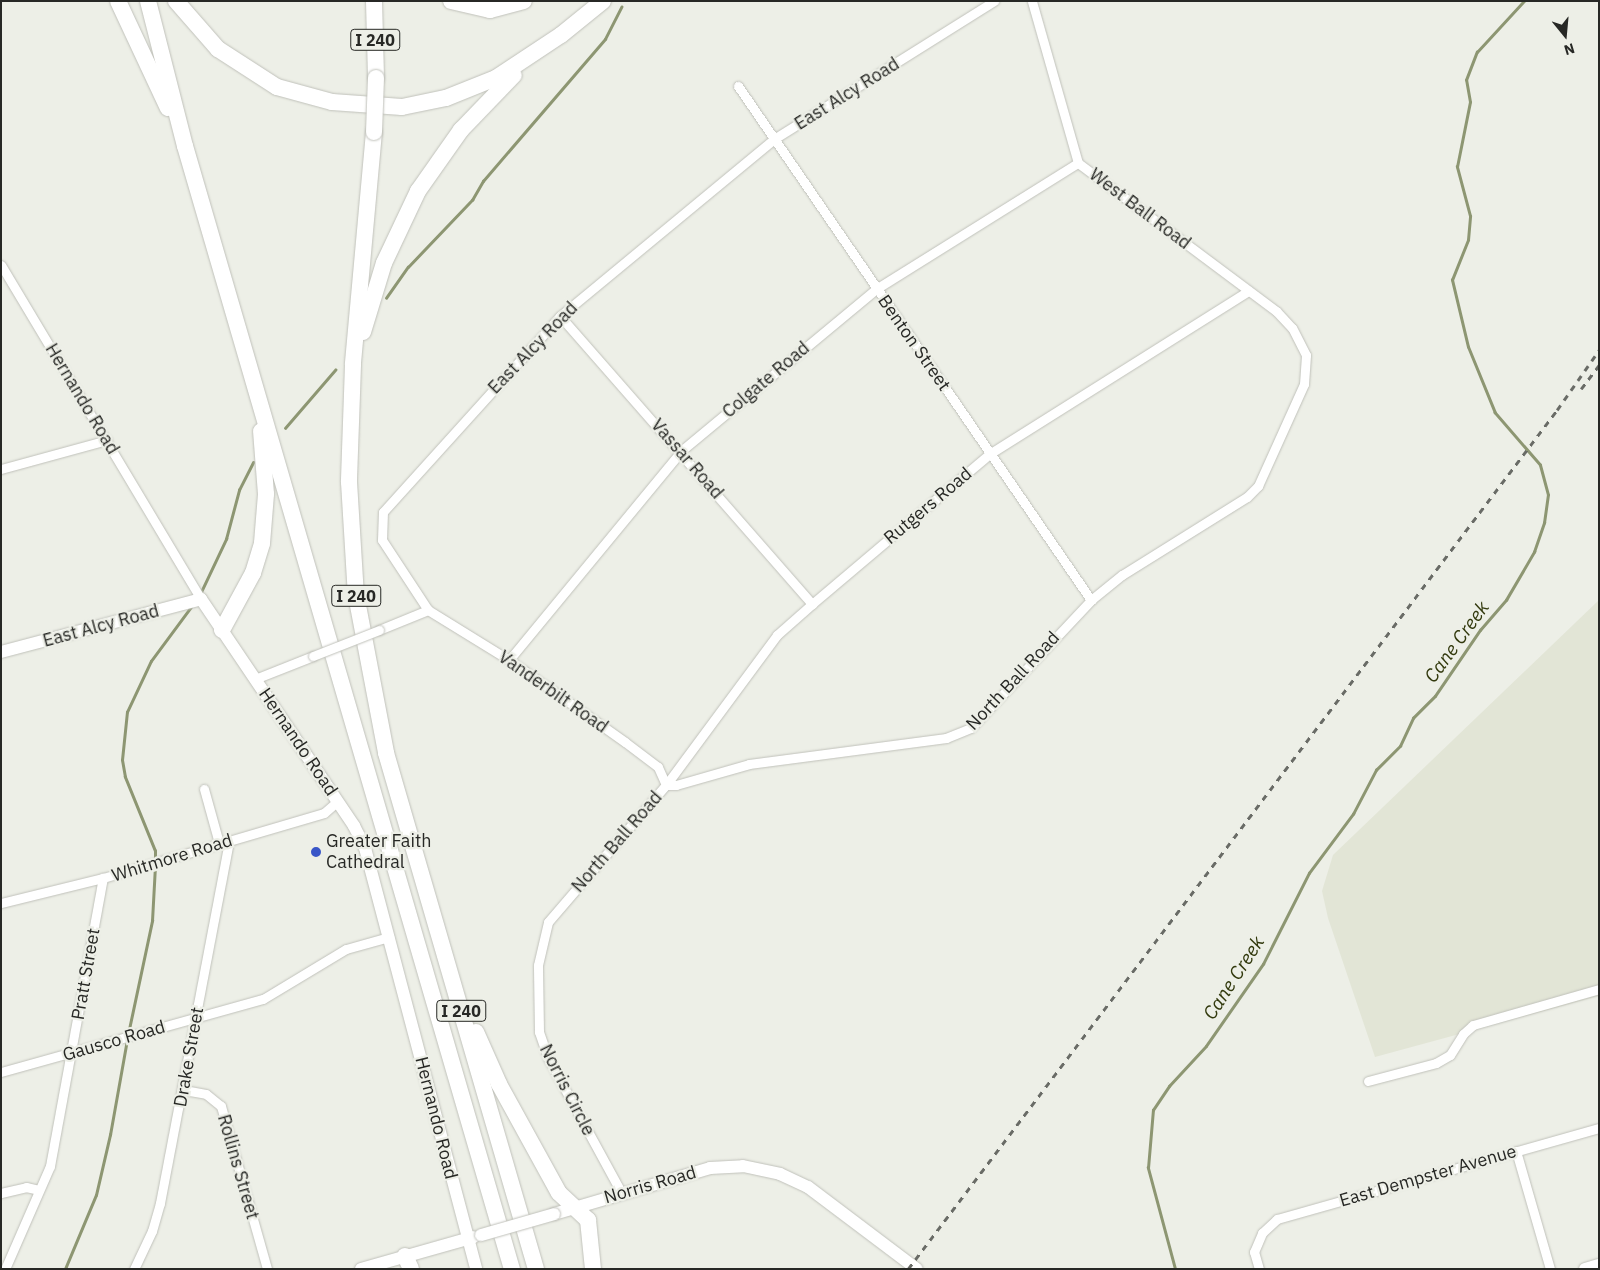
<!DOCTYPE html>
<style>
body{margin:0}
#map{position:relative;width:1600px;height:1270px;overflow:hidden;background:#edefe7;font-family:"IBM Plex Sans",sans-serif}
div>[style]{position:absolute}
.built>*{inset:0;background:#e2e5d6}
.stream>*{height:2.5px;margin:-1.25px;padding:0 1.25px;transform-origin:1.25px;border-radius:1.25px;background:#8d9672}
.roads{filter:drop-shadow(0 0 1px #c0c1ba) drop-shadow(0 0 1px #c0c1ba)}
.street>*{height:9px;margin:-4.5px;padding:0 4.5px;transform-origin:4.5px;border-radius:4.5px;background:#fff}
.secondary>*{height:12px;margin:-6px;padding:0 6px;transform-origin:6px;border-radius:6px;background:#fff}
.highway>*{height:16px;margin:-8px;padding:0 8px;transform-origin:8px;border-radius:8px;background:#fff}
.rail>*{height:2.5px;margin-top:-1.25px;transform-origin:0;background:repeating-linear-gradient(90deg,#696b66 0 6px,transparent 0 12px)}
.bridges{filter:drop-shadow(0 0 1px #c0c1ba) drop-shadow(0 0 1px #c0c1ba)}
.street-bridge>*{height:9px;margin:-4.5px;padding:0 4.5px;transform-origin:4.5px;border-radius:4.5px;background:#fff}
.secondary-bridge>*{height:12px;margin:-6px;padding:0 6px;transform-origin:6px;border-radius:6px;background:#fff}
.highway-bridge>*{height:16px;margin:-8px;padding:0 8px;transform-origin:8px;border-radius:8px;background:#fff}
.dots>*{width:14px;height:14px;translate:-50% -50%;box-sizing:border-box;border:2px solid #edefe7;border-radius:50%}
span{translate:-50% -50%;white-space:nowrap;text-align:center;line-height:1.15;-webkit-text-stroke:4.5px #edefe7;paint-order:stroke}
.shield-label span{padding:1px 4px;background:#edefe7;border:1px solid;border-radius:4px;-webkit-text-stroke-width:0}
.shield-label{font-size:16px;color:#272825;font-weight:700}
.street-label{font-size:18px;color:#272825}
.poi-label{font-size:18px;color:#272825}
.left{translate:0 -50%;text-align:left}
.water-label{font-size:19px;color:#32390d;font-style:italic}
.frame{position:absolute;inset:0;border:2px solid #272825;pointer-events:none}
.north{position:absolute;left:1540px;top:10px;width:50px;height:50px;-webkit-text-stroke:4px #edefe7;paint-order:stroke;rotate:163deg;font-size:14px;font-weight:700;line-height:20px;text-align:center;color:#272825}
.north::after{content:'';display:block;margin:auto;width:18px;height:22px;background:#272825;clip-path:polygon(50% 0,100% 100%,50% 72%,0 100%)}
</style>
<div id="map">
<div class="built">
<div style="clip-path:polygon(1599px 600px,1599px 996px,1375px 1057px,1328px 918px,1322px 891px,1333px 855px)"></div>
</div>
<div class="stream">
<div style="left:386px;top:298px;width:38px;rotate:-55deg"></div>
<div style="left:408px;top:267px;width:93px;rotate:-46.3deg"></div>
<div style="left:472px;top:200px;width:22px;rotate:-60deg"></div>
<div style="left:483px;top:181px;width:187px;rotate:-49.3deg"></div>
<div style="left:605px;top:39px;width:36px;rotate:-63deg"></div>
<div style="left:285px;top:428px;width:77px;rotate:-49.2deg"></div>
<div style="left:201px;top:592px;width:59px;rotate:-64.7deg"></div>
<div style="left:226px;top:539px;width:51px;rotate:-75.1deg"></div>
<div style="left:239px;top:490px;width:31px;rotate:-63deg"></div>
<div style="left:155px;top:859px;width:8px;rotate:-90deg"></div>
<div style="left:155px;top:851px;width:80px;rotate:-112.1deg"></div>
<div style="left:125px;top:777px;width:17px;rotate:-100deg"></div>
<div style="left:122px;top:760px;width:48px;rotate:-84.1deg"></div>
<div style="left:127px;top:712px;width:56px;rotate:-64.8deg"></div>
<div style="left:151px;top:661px;width:67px;rotate:-53.5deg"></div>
<div style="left:128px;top:1034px;width:116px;rotate:-78deg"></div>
<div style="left:152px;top:921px;width:56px;rotate:-86.9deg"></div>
<div style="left:65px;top:1269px;width:80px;rotate:-67.3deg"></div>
<div style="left:96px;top:1195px;width:62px;rotate:-76.9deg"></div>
<div style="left:110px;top:1135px;width:97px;rotate:-79.9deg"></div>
<div style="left:1175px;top:1269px;width:105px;rotate:-105deg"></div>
<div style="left:1148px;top:1168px;width:58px;rotate:-85.1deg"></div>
<div style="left:1153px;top:1110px;width:29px;rotate:-56deg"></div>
<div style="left:1169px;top:1086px;width:54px;rotate:-47.2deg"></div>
<div style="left:1206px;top:1046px;width:100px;rotate:-55.2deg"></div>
<div style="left:1263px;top:964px;width:102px;rotate:-63.2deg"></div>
<div style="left:1309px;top:873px;width:74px;rotate:-53.3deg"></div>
<div style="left:1353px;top:814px;width:50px;rotate:-62.4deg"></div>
<div style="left:1376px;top:770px;width:34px;rotate:-45deg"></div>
<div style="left:1400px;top:746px;width:31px;rotate:-65deg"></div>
<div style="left:1413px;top:718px;width:31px;rotate:-45deg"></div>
<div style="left:1435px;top:696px;width:80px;rotate:-55.7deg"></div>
<div style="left:1480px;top:630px;width:40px;rotate:-49deg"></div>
<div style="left:1506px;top:600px;width:56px;rotate:-59.7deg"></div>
<div style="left:1534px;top:552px;width:31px;rotate:-71deg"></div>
<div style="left:1544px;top:523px;width:28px;rotate:-82deg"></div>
<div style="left:1548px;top:495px;width:31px;rotate:-105deg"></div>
<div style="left:1540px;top:465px;width:69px;rotate:-130.9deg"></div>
<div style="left:1495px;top:413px;width:71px;rotate:-112.2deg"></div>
<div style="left:1468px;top:347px;width:69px;rotate:-103.4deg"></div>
<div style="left:1452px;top:280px;width:43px;rotate:-68.2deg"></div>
<div style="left:1468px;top:240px;width:24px;rotate:-85deg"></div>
<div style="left:1470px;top:216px;width:51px;rotate:-104.9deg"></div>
<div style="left:1457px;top:167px;width:66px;rotate:-78.7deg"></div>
<div style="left:1470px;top:102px;width:22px;rotate:-100deg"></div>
<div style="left:1466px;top:80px;width:30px;rotate:-69deg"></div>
<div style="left:1477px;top:52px;width:69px;rotate:-47.3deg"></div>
</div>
<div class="roads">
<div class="street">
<div style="left:738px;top:86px;width:624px;rotate:55.52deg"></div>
<div style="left:1px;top:265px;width:389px;rotate:59.1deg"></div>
<div style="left:560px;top:316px;width:383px;rotate:48.8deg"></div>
<div style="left:1px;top:469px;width:110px;rotate:-15.3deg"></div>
<div style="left:379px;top:630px;width:53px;rotate:-22.2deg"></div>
<div style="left:509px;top:660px;width:271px;rotate:-50.5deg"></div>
<div style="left:681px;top:451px;width:254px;rotate:-39.7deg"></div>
<div style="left:876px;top:289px;width:238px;rotate:-32deg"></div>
<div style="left:255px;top:679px;width:62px;rotate:-21.6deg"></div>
<div style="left:666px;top:785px;width:20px;rotate:-114deg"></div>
<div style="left:658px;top:767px;width:41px;rotate:-142.9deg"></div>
<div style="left:625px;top:742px;width:142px;rotate:-144.7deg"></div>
<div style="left:509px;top:660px;width:95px;rotate:-148.3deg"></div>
<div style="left:428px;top:610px;width:84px;rotate:-123.3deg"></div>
<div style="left:382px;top:540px;width:28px;rotate:-88deg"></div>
<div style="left:383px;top:512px;width:264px;rotate:-47.9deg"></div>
<div style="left:560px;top:316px;width:278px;rotate:-39.6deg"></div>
<div style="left:774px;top:139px;width:260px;rotate:-32.1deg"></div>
<div style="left:666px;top:785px;width:187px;rotate:-53.5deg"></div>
<div style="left:777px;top:635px;width:47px;rotate:-41.5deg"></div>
<div style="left:812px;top:604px;width:234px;rotate:-40.2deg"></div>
<div style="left:991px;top:453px;width:304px;rotate:-32.2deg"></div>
<div style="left:204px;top:789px;width:56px;rotate:74.5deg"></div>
<div style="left:1px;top:903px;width:105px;rotate:-13.8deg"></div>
<div style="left:103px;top:878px;width:230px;rotate:-16.4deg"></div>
<div style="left:324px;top:813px;width:18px;rotate:-41deg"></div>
<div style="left:1px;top:1072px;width:272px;rotate:-15.6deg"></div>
<div style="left:263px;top:999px;width:97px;rotate:-31.1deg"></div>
<div style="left:346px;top:949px;width:45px;rotate:-15.6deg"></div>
<div style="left:1368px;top:1081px;width:70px;rotate:-14.8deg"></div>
<div style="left:1436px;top:1063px;width:16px;rotate:-30deg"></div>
<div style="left:1450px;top:1055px;width:25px;rotate:-58deg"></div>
<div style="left:1463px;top:1034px;width:13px;rotate:-42deg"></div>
<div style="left:1473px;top:1025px;width:131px;rotate:-15.9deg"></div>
<div style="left:184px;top:1090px;width:22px;rotate:10deg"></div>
<div style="left:206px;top:1094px;width:19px;rotate:39deg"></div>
<div style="left:221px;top:1106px;width:169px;rotate:74.2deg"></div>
<div style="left:1516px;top:1151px;width:123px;rotate:73.9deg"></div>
<div style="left:621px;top:1192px;width:153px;rotate:-118.6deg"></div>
<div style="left:548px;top:1058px;width:28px;rotate:-109deg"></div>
<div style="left:539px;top:1032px;width:67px;rotate:-90.9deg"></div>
<div style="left:538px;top:965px;width:44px;rotate:-76.9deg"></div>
<div style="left:548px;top:922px;width:181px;rotate:-49.3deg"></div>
<div style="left:666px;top:785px;width:10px"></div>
<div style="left:676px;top:785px;width:76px;rotate:-16deg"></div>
<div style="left:749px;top:764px;width:199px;rotate:-7.5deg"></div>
<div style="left:946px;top:738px;width:27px;rotate:-22deg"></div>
<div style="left:971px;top:728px;width:175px;rotate:-46.8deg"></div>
<div style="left:1091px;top:600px;width:40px;rotate:-39deg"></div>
<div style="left:1122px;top:575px;width:147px;rotate:-32deg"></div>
<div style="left:1247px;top:497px;width:16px;rotate:-45deg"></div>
<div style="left:1258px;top:486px;width:112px;rotate:-65.7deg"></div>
<div style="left:1304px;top:384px;width:29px;rotate:-86deg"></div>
<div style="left:1306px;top:355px;width:30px;rotate:-117deg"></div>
<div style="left:1292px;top:328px;width:23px;rotate:-133deg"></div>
<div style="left:1276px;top:311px;width:247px;rotate:-143.2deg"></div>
<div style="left:1078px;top:163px;width:168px;rotate:-105.9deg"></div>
<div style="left:1px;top:1193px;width:26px;rotate:-13deg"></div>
<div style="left:26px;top:1187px;width:13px;rotate:13deg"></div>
<div style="left:5px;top:1269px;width:112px;rotate:-66.4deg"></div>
<div style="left:50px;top:1166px;width:293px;rotate:-79.6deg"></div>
<div style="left:134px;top:1269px;width:42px;rotate:-64.7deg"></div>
<div style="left:152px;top:1231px;width:29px;rotate:-74deg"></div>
<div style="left:160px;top:1203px;width:369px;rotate:-79.2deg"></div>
<div style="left:1259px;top:1269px;width:18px;rotate:-106deg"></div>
<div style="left:1254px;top:1252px;width:21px;rotate:-67deg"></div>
<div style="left:1262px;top:1233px;width:21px;rotate:-43deg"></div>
<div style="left:1277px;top:1219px;width:335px;rotate:-15.8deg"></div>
</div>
<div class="secondary">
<div style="left:1px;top:652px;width:207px;rotate:-14.8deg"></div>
<div style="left:201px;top:599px;width:274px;rotate:56deg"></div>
<div style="left:354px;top:826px;width:25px;rotate:63deg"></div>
<div style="left:365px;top:848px;width:435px;rotate:75.2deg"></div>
<div style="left:554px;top:1214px;width:163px;rotate:-16.4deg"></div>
<div style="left:710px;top:1168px;width:33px;rotate:-3deg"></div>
<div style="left:743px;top:1166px;width:38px;rotate:12deg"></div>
<div style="left:780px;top:1174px;width:31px;rotate:25deg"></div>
<div style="left:808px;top:1187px;width:136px;rotate:37deg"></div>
<div style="left:361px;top:1269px;width:117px;rotate:-15.8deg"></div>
<div style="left:1585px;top:1269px;width:15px;rotate:-16deg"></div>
</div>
<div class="highway">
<div style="left:118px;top:1px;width:118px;rotate:65deg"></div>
<div style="left:148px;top:1px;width:150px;rotate:75.7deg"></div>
<div style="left:185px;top:146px;width:1170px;rotate:73.77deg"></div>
<div style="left:176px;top:1px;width:64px;rotate:48.8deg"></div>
<div style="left:218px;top:49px;width:70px;rotate:32.8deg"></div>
<div style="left:277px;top:87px;width:57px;rotate:15.3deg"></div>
<div style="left:332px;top:102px;width:70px;rotate:4.1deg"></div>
<div style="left:402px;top:107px;width:45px;rotate:-11.6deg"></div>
<div style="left:446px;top:98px;width:54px;rotate:-21.8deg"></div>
<div style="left:496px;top:78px;width:78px;rotate:-33.5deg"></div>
<div style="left:561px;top:35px;width:54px;rotate:-39deg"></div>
<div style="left:374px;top:1px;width:77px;rotate:88.5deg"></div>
<div style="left:451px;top:1px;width:40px;rotate:13deg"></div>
<div style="left:490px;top:10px;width:35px;rotate:-15deg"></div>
<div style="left:374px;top:132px;width:234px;rotate:95.2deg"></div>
<div style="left:353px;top:365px;width:117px;rotate:92deg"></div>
<div style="left:349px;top:482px;width:113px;rotate:86.5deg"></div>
<div style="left:356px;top:595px;width:161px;rotate:79.2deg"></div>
<div style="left:386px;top:753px;width:537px;rotate:73.79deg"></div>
<div style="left:363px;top:332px;width:72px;rotate:-73.1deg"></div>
<div style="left:384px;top:263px;width:80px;rotate:-64.7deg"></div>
<div style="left:418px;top:191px;width:75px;rotate:-54.8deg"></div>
<div style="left:461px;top:130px;width:76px;rotate:-46.1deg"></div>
<div style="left:222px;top:630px;width:65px;rotate:-61.5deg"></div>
<div style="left:253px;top:573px;width:31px;rotate:-73deg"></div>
<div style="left:262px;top:543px;width:49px;rotate:-85.3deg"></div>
<div style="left:266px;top:494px;width:63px;rotate:-94.5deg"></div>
<div style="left:476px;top:1032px;width:57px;rotate:66.1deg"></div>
<div style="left:499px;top:1084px;width:124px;rotate:61.2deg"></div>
<div style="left:559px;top:1193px;width:40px;rotate:43deg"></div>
<div style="left:588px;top:1220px;width:49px;rotate:84.2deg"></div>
<div style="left:405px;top:1256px;width:14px;rotate:65deg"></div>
</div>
</div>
<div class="rail">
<div style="left:1581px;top:389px;width:30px;rotate:-53deg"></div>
<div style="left:908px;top:1269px;width:1077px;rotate:-52.93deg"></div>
<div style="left:1557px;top:410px;width:73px;rotate:-55deg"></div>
</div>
<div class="bridges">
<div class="street-bridge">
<div style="left:313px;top:656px;width:71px;rotate:-21.5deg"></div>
</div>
<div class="secondary-bridge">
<div style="left:481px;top:1235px;width:76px;rotate:-16deg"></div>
</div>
<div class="highway-bridge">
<div style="left:374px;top:132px;width:54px;rotate:-87.9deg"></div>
</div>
</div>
<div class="dots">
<div style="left:316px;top:852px;background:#3855c7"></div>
</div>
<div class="shield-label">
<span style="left:375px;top:40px">I 240</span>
<span style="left:356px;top:596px">I 240</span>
<span style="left:461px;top:1011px">I 240</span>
</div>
<div class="street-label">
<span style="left:847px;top:94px;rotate:-32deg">East Alcy Road</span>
<span style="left:1140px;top:209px;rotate:37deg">West Ball Road</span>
<span style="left:914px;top:343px;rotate:55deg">Benton Street</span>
<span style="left:533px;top:348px;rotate:-46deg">East Alcy Road</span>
<span style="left:766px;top:380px;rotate:-40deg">Colgate Road</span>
<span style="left:82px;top:399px;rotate:59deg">Hernando Road</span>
<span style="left:687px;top:459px;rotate:49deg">Vassar Road</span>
<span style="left:928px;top:506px;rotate:-40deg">Rutgers Road</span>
<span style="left:101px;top:626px;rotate:-15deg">East Alcy Road</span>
<span style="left:1013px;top:681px;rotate:-47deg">North Ball Road</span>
<span style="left:553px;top:692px;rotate:35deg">Vanderbilt Road</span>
<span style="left:298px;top:742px;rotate:56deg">Hernando Road</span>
<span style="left:617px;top:842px;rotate:-49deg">North Ball Road</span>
<span style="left:172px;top:858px;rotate:-17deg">Whitmore Road</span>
<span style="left:86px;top:974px;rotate:-80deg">Pratt Street</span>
<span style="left:114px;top:1041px;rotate:-16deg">Gausco Road</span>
<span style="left:189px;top:1057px;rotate:-80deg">Drake Street</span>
<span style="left:567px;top:1090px;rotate:63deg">Norris Circle</span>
<span style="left:436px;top:1118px;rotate:76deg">Hernando Road</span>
<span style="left:238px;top:1167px;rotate:74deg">Rollins Street</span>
<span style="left:1428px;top:1176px;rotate:-16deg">East Dempster Avenue</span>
<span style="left:650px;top:1185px;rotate:-16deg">Norris Road</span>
</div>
<div class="poi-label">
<span class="left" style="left:326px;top:852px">Greater Faith<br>Cathedral</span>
</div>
<div class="water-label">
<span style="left:1457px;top:642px;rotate:-54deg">Cane Creek</span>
<span style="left:1234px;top:978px;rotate:-57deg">Cane Creek</span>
</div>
<div class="frame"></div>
<div class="north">N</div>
</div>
